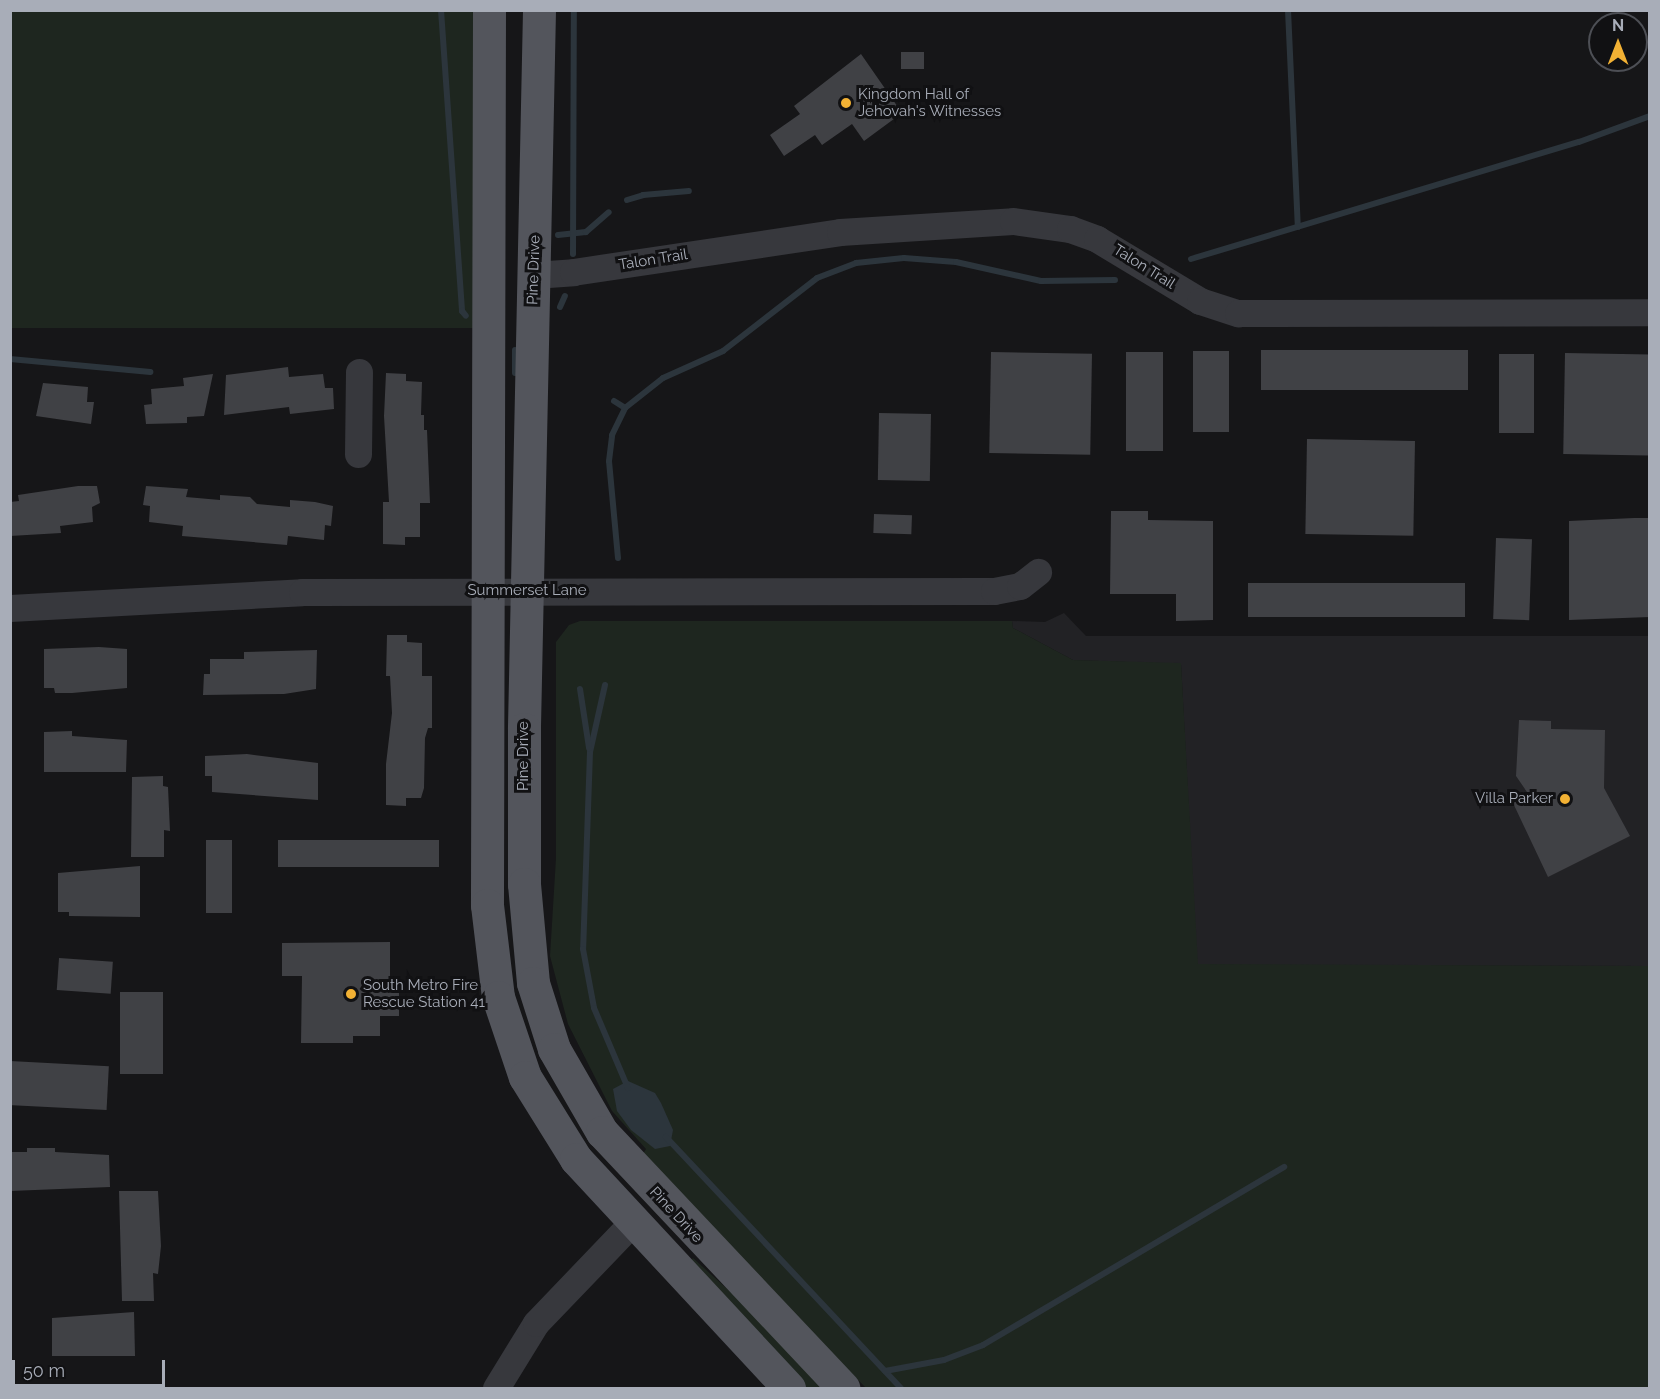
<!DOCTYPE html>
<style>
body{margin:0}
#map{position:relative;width:1660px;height:1399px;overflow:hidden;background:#161618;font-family:Raleway,sans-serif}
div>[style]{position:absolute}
.built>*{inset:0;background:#222225}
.green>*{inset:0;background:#1e261f;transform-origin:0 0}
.water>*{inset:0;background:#2c353c}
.stream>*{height:6px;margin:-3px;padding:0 3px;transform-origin:3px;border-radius:3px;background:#2c353c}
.building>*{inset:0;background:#404145;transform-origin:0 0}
.minor>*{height:27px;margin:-13.5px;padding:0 13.5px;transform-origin:13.5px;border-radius:13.5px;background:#37383d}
.major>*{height:33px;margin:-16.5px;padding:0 16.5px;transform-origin:16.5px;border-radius:16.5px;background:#53555c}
.dots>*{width:16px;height:16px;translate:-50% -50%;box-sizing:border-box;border:3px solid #111113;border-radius:50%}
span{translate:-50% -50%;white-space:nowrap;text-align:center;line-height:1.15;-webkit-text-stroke:6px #111113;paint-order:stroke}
.poi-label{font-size:15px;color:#a8adb8}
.left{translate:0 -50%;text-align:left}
.right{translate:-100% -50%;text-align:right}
.street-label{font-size:15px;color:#a8adb8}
.frame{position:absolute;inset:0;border:12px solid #a8adb8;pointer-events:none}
.north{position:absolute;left:1588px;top:12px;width:60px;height:60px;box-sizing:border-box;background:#111113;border:2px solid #4d4f55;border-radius:50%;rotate:0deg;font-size:16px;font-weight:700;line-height:24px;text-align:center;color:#a8adb8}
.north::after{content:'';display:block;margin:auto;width:21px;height:27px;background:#f2b134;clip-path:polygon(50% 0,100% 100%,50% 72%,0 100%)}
.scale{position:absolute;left:12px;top:1360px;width:153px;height:27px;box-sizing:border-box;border:3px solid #a8adb8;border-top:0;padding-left:8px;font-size:18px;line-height:21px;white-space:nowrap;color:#a8adb8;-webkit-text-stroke:4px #111113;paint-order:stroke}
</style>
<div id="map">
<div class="built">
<div style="clip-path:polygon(1064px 613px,1086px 636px,1649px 636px,1649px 966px,1197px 965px,1181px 664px,1073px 660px,1013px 628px,1012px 621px,1045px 622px)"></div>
</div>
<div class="green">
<div style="left:11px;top:11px;width:465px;height:317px"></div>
<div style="clip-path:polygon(580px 621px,1012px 621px,1013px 628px,1073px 660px,1181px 663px,1198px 964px,1649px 966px,1649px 1388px,866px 1388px,640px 1159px,646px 1149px,612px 1111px,568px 1024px,550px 956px,556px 858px,556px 642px,569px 625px)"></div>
<div style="clip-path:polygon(693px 1258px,735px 1296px,825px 1388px,807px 1388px,688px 1264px)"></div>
</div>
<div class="water">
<div style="clip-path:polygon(628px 1081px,655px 1093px,661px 1103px,673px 1130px,670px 1146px,655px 1149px,631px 1130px,617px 1111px,613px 1089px)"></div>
</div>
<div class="stream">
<div style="left:441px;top:10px;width:302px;rotate:86deg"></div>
<div style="left:462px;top:311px;width:6px;rotate:51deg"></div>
<div style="left:1288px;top:10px;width:217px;rotate:87.4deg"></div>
<div style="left:627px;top:200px;width:17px;rotate:-17deg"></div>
<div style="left:643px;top:195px;width:46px;rotate:-5deg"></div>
<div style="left:558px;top:235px;width:28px;rotate:-6deg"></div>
<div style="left:586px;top:232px;width:30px;rotate:-41deg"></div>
<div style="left:573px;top:254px;width:244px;rotate:-89.8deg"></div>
<div style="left:1191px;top:259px;width:405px;rotate:-16.8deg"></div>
<div style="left:1579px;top:142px;width:76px;rotate:-20.1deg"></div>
<div style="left:560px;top:307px;width:12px;rotate:-66deg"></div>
<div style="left:515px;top:350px;width:23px;rotate:90deg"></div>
<div style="left:10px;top:359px;width:141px;rotate:5.3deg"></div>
<div style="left:614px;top:401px;width:13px;rotate:32deg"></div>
<div style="left:618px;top:558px;width:97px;rotate:-95.3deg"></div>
<div style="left:609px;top:461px;width:26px;rotate:-83deg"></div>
<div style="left:612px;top:435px;width:30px;rotate:-64deg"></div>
<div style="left:625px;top:408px;width:48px;rotate:-38.3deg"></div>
<div style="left:663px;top:378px;width:66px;rotate:-24.2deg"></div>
<div style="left:723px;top:351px;width:119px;rotate:-37.8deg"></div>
<div style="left:817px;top:278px;width:42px;rotate:-21deg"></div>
<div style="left:856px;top:263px;width:48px;rotate:-5.9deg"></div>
<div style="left:904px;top:258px;width:52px;rotate:4.4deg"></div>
<div style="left:956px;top:262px;width:87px;rotate:12.6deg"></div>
<div style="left:1041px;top:281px;width:74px;rotate:-0.8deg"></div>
<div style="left:605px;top:685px;width:69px;rotate:102.6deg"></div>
<div style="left:590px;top:752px;width:197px;rotate:92deg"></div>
<div style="left:583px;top:949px;width:60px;rotate:79.4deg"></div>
<div style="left:594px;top:1008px;width:87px;rotate:67deg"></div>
<div style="left:580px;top:689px;width:60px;rotate:81.3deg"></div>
<div style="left:666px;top:1137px;width:344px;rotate:46.9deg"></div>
<div style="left:885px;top:1371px;width:60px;rotate:-10.6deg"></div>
<div style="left:944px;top:1360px;width:42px;rotate:-21deg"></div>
<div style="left:983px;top:1345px;width:350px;rotate:-30.6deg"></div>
</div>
<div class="building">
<div style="left:901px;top:52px;width:23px;height:17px"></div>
<div style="clip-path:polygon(861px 54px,902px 113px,864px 141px,852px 124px,822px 145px,815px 135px,784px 156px,770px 135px,800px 114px,794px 106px)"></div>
<div style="left:1261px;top:350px;width:207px;height:40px"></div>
<div style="left:1193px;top:351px;width:36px;height:81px"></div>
<div style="left:991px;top:352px;width:101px;height:101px;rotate:1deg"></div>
<div style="left:1126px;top:352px;width:37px;height:99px"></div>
<div style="left:1565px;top:353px;width:85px;height:101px;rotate:1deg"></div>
<div style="left:1499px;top:354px;width:35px;height:79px"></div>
<div style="clip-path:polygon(288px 367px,289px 377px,323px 374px,325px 388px,333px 388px,334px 409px,290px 414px,289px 407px,224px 415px,226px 375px)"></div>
<div style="clip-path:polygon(386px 373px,406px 374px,406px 381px,422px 382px,421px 415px,424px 415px,424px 430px,427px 430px,430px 503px,420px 503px,420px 537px,405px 537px,405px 545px,383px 544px,383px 502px,389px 502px,384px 416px)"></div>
<div style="clip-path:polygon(213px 374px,204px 416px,187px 417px,187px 423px,146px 424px,144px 405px,152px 404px,151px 389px,184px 386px,183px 378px)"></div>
<div style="clip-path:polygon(43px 383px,88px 387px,87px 402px,94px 402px,91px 424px,36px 416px)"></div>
<div style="left:879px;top:413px;width:52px;height:67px;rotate:1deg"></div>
<div style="left:1307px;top:439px;width:108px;height:95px;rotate:1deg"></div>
<div style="clip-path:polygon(78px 486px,97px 486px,100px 503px,92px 507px,93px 522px,60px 526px,61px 533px,10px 536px,10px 502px,19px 501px,18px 495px)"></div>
<div style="clip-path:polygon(146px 486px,188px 489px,186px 497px,220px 500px,220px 495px,250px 497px,257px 504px,290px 507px,290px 500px,315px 502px,333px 506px,331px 526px,325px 525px,324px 540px,288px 536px,287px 545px,182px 536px,183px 526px,149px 522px,150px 506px,143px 505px)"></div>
<div style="clip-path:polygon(1111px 511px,1148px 511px,1148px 520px,1213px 521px,1213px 620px,1176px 621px,1176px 594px,1110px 594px)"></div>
<div style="left:874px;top:514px;width:38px;height:19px;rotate:2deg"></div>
<div style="clip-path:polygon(1634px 518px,1650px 518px,1650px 617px,1569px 620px,1569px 521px)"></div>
<div style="left:1496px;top:538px;width:36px;height:81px;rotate:2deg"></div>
<div style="left:1465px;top:583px;width:34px;height:217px;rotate:90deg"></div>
<div style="clip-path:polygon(387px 635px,407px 635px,407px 642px,422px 643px,422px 676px,432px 676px,432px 728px,428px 728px,425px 738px,424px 788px,421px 798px,406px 798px,406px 806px,386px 805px,386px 764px,392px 713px,390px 676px,386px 676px)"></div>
<div style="clip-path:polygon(99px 647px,127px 649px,127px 688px,72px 693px,55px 693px,54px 688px,44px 688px,44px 649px)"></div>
<div style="clip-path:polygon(317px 650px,316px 689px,284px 694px,203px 695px,204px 674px,210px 674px,210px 659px,244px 659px,244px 652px)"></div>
<div style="clip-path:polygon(1519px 720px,1551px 721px,1551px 729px,1605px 730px,1604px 788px,1630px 836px,1548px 877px,1513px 803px,1529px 795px,1516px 776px)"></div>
<div style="clip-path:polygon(72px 731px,72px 736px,127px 740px,126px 772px,44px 772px,44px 732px)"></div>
<div style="clip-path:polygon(247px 754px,318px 763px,318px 800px,212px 792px,212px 776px,205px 776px,205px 756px)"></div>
<div style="clip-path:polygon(163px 776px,163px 786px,168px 787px,170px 831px,164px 830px,164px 857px,131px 857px,132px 777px)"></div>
<div style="left:206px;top:840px;width:26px;height:73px"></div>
<div style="left:278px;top:840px;width:161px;height:27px"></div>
<div style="clip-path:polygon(140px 866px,140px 917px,69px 916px,69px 912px,58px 912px,58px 873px)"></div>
<div style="clip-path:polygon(390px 942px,390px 990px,399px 990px,399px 1016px,380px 1016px,380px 1036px,353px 1036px,353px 1043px,301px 1043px,302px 976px,282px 976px,282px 943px)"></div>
<div style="left:59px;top:958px;width:54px;height:32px;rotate:4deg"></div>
<div style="left:163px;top:992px;width:82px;height:43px;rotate:90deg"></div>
<div style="left:10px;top:1061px;width:99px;height:44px;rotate:3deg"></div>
<div style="clip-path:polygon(27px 1148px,55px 1148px,55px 1152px,109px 1155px,110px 1187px,10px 1191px,10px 1152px,27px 1152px)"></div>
<div style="clip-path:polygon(119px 1191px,158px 1191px,161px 1246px,158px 1274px,153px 1273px,154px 1301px,122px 1301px)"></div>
<div style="clip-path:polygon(134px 1312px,135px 1356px,52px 1356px,52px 1318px)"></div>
</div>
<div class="minor">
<div style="left:534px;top:275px;width:39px;rotate:-4deg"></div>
<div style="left:573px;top:272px;width:270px;rotate:-8.5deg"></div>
<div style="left:840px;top:232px;width:173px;rotate:-3.6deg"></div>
<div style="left:1013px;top:221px;width:58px;rotate:8deg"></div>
<div style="left:1070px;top:229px;width:29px;rotate:20deg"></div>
<div style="left:1097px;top:239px;width:120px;rotate:31deg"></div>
<div style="left:1200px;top:301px;width:40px;rotate:18deg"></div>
<div style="left:1238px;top:313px;width:412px;rotate:-0.1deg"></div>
<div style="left:358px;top:454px;width:82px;rotate:-89.3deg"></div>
<div style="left:10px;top:608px;width:292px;rotate:-3.1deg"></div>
<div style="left:302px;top:592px;width:692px;rotate:-0.08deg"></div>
<div style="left:994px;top:591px;width:26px;rotate:-11deg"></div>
<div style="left:1020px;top:586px;width:23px;rotate:-38deg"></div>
<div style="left:496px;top:1388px;width:76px;rotate:-58.4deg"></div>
<div style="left:536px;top:1323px;width:139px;rotate:-46.2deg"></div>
</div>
<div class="major">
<div style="left:489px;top:10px;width:895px;rotate:90.13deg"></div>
<div style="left:487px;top:905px;width:93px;rotate:83.2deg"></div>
<div style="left:498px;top:997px;width:84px;rotate:71.4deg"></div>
<div style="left:525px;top:1077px;width:97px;rotate:58.1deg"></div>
<div style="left:576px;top:1159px;width:313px;rotate:47.1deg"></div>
<div style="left:539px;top:10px;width:719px;rotate:91.2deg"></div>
<div style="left:524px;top:729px;width:155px;rotate:90deg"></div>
<div style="left:524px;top:884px;width:99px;rotate:84.8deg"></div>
<div style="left:533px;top:983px;width:69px;rotate:72.3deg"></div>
<div style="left:554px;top:1049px;width:96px;rotate:60deg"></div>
<div style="left:602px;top:1132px;width:352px;rotate:46.7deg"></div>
</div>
<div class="dots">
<div style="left:846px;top:103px;background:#f2b134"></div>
<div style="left:1565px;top:799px;background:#f2b134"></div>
<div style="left:351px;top:994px;background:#f2b134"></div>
</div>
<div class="poi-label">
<span class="left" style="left:858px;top:103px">Kingdom Hall of<br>Jehovah's Witnesses</span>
<span class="right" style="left:1553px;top:799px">Villa Parker</span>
<span class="left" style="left:363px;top:994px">South Metro Fire<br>Rescue Station 41</span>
</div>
<div class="street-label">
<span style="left:653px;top:260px;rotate:-9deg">Talon Trail</span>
<span style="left:1144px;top:267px;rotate:32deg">Talon Trail</span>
<span style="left:534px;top:270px;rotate:-88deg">Pine Drive</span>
<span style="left:527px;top:591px">Summerset Lane</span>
<span style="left:524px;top:756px;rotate:-90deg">Pine Drive</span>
<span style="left:676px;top:1215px;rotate:47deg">Pine Drive</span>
</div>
<div class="frame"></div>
<div class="north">N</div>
<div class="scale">50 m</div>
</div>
